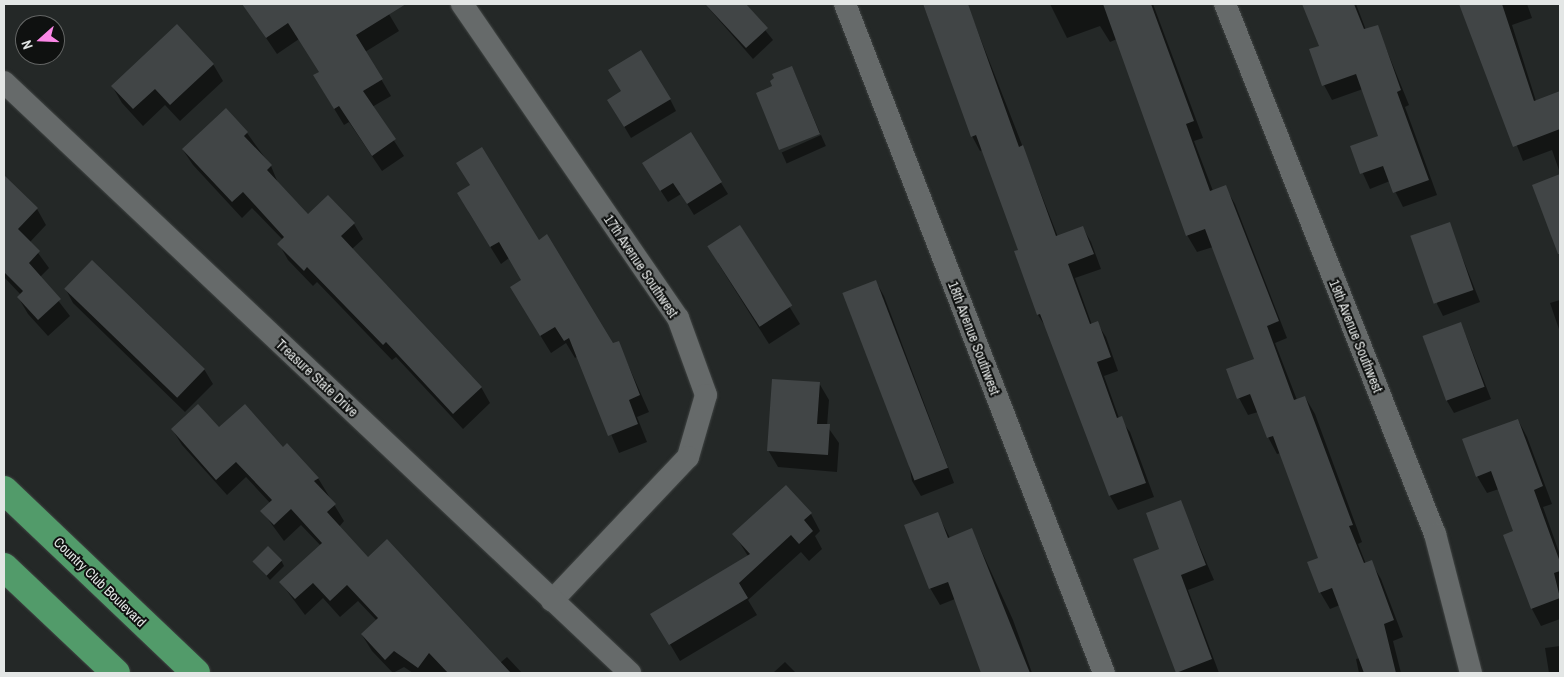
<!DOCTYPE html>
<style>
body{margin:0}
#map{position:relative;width:1564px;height:677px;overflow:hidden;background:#242827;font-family:"Archivo Narrow",sans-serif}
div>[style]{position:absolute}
.shadow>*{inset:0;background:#0007;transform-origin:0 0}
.building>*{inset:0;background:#414546;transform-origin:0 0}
.roads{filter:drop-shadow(0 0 1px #404443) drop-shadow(0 0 1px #404443)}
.minor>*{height:22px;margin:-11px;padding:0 11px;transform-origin:11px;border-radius:11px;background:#666a6a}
.motorway>*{height:28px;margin:-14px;padding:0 14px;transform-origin:14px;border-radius:14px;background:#529b6a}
span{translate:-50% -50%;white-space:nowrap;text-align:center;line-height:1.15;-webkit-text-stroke:4px #0f1110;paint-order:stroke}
.street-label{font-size:14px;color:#e3e6e5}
.frame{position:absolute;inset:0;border:5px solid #e3e6e5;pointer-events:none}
.north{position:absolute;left:15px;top:15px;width:50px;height:50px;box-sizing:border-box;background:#0f1110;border:1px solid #646665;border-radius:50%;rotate:250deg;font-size:14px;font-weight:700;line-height:20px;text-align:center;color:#e3e6e5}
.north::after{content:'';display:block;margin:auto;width:18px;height:22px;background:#fb87e6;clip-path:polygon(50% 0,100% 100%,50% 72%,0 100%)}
</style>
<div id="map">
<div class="shadow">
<div style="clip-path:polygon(243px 4px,383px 4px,399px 31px,365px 52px,391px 96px,372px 107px,404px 156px,382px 171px,349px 122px,344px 125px,324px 92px,320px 72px,299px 39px,277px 54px)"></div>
<div style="clip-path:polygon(705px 4px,744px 4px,773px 40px,753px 59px)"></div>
<div style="clip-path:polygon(923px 4px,967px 4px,1058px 237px,1083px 228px,1091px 242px,1101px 269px,1075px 278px,1092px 325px,1097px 323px,1106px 337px,1118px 371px,1104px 376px,1119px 418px,1130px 432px,1154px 497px,1118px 510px,1110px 496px,1047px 329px,1038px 315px,1015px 252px,1020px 250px,983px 150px,980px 151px,972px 136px)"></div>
<div style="clip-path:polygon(1050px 4px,1153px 4px,1203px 138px,1194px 141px,1213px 191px,1225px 187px,1235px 204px,1287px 338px,1275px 343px,1297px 400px,1305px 397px,1315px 414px,1362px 542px,1358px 544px,1366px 564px,1371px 562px,1381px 579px,1403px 637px,1393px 641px,1401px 673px,1359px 673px,1356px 659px,1360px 658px,1340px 605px,1330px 609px,1320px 592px,1320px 558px,1281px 453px,1277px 454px,1268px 437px,1258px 412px,1248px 415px,1239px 398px,1255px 359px,1213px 247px,1197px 252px,1187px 235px,1117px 39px,1110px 42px,1100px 26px,1067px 38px)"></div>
<div style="clip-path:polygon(1303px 4px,1356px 4px,1366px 30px,1377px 26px,1409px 105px,1405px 107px,1437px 195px,1403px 207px,1390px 181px,1370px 189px,1351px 147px,1380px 136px,1363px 89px,1332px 100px,1324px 85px,1320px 47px)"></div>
<div style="clip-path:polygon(1461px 4px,1527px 4px,1532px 18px,1512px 25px,1536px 101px,1559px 93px,1560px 95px,1560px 173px,1552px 150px,1523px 161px)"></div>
<div style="clip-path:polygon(213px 64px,223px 81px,180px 121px,165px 105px,143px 126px,122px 103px,112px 86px)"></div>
<div style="clip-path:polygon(792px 67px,820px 133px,780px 149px,774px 86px)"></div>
<div style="clip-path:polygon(670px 99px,676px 111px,631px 138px,615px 111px)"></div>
<div style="clip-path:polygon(247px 133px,271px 166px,278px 183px,308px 215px,354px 224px,363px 239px,352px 249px,481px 387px,490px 403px,463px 429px,396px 357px,392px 360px,317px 282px,313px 286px,288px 260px,279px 244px,283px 240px,252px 208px,242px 218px,193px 165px,183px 150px)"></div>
<div style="clip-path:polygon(690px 133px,728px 194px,694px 215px,681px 194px,668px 202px,650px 174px)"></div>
<div style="left:821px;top:135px;width:12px;height:43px;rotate:66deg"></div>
<div style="clip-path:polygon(1560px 176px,1560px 249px,1534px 185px)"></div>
<div style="clip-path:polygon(10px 183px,37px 209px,46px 225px,30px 242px,49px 268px,40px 277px,70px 316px,48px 336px,28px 314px,18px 297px,21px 295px,4px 277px,4px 189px)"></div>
<div style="clip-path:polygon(468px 211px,538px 241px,613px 345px,618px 342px,649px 412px,637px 417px,647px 442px,619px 453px,578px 356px,575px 358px,566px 343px,551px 353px,521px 304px,523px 281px,509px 258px,501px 264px)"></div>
<div style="clip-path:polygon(1449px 224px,1480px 302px,1443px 316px,1437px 304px)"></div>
<div style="clip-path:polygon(740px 226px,800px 324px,769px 344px,718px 263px)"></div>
<div style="clip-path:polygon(876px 282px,884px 296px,954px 483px,921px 496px,912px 481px)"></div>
<div style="clip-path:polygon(65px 288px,143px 313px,145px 311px,204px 369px,213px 384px,185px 412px,73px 303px)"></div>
<div style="clip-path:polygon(1560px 300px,1560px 332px,1550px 303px)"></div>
<div style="clip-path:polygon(1461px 323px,1491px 399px,1454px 413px,1447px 401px)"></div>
<div style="clip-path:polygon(819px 383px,829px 400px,827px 426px,839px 443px,837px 472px,778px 467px,768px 450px)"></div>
<div style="clip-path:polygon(1518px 420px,1527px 437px,1552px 504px,1543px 507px,1560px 555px,1560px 619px,1541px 626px,1532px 609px,1505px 536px,1514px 532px,1499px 489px,1487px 493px,1477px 476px)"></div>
<div style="clip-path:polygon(172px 429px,219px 429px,283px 449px,318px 478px,344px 521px,339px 527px,368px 559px,500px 663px,507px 657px,522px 673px,413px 673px,404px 667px,393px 673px,372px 651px,362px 635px,377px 621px,358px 601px,340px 617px,323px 598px,305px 615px,281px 583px,321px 546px,301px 525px,284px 541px,262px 511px,270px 503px,246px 477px,227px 495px,182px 445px)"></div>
<div style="clip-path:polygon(1180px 501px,1214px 580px,1188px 590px,1219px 673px,1177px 673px,1135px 560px,1161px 550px)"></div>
<div style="clip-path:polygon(937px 513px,950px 538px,972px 530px,1013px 620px,1032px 673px,982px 673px,955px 599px,940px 605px,930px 588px)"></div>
<div style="clip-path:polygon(811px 514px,820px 531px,815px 536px,822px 549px,809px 561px,801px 552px,748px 600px,757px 615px,680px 661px,652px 614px,748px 556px,734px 534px)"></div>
<div style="clip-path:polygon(281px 560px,284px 566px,270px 580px,254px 561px)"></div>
<div style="clip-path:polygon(1560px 646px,1560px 673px,1549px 673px,1545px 648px)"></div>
<div style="clip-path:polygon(785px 662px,796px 673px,773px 673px)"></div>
</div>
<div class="building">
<div style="clip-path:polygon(242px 4px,406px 4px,356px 35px,383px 79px,363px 91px,396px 139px,372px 156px,339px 106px,334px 109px,313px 75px,319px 72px,288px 23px,266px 38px)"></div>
<div style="clip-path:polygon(705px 4px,746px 4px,768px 28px,746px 48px)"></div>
<div style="clip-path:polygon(923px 4px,968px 4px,1019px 147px,1023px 145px,1056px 236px,1083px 226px,1094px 254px,1068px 264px,1090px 324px,1098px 321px,1111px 357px,1097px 362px,1117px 418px,1122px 416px,1146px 483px,1109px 496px,1040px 314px,1037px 315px,1014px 251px,1018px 250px,976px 135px,971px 137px)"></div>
<div style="clip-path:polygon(1103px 4px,1151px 4px,1194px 121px,1186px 124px,1210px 191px,1226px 185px,1279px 321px,1267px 326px,1294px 400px,1305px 396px,1353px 525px,1349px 526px,1364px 563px,1372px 560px,1394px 620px,1384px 624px,1396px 673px,1364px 673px,1332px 588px,1319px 593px,1307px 562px,1318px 558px,1273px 436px,1267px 438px,1250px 394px,1237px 399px,1226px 369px,1254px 359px,1205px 229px,1186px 236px)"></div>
<div style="clip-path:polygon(1302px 4px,1354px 4px,1364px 29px,1378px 25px,1401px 90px,1397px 92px,1429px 180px,1393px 193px,1383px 166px,1360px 174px,1350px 146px,1378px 136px,1356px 74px,1322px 86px,1309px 49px,1319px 46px)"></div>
<div style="clip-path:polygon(1459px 4px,1502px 4px,1534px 101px,1560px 91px,1560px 129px,1513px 147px)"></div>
<div style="clip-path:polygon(177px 24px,214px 64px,170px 105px,155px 89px,133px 109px,111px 86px)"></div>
<div style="clip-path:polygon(641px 50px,671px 99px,624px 127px,607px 100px,621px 91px,608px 70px)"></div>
<div style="clip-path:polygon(792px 66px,820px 134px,779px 150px,756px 93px,772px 86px,770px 81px,774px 78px,772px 74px)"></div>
<div style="clip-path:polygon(226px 108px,248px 132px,244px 136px,272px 165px,267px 170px,308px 214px,328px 195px,355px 223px,341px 236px,482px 387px,453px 414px,386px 342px,383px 345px,307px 267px,304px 271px,277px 244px,284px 237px,243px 192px,232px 202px,182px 149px)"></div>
<div style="clip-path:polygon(691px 132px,722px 182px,687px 204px,673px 183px,660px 191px,642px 163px)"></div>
<div style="clip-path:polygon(482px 147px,539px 240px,547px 234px,613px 343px,619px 341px,640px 395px,629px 400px,638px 424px,608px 436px,569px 338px,564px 341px,555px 327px,540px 336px,510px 287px,521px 280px,499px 242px,490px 247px,457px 193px,470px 185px,456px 163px)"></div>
<div style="clip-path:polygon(1560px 174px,1560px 254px,1558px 254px,1532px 185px)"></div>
<div style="clip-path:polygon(4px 175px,38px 208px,18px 229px,40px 251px,29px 263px,61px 299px,38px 320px,17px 297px,23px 291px,4px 272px)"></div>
<div style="left:1450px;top:222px;width:72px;height:42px;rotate:71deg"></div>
<div style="left:740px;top:225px;width:96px;height:39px;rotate:57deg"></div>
<div style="left:92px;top:260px;width:157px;height:40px;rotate:44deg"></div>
<div style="left:876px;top:280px;width:201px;height:36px;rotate:69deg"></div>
<div style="left:1461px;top:322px;width:69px;height:41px;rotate:70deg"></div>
<div style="clip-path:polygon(772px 379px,820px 382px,817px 424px,830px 424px,828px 455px,767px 451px)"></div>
<div style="clip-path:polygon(198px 404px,219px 427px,245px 404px,283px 447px,287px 443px,319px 478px,314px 481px,336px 504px,327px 512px,368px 557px,387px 539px,511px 673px,448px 673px,429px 653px,418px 668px,394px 651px,385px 660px,361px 634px,378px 618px,347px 585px,330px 601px,313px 583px,295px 599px,279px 582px,322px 543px,291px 509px,274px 525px,260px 511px,272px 500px,236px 462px,216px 480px,171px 429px)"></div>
<div style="clip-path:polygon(1518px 419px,1543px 486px,1534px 490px,1560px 562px,1560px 571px,1554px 573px,1560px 598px,1531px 609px,1503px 535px,1513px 531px,1491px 471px,1476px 477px,1462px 439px)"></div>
<div style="clip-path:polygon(786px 485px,812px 513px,804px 520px,813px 531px,799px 544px,791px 535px,739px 583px,748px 598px,669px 645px,650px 614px,750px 554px,732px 534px)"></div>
<div style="clip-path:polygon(1181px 500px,1206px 565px,1181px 575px,1212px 659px,1176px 673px,1133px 559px,1159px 549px,1146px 513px)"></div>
<div style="clip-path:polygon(938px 512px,948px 538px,972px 528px,1030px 673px,981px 673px,948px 582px,929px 589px,904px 525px)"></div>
<div style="left:268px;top:546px;width:20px;height:22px;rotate:45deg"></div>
</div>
<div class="roads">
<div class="minor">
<div style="left:462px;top:4px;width:381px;rotate:55.5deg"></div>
<div style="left:678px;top:318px;width:82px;rotate:70deg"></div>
<div style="left:706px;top:395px;width:65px;rotate:106.2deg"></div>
<div style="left:688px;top:457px;width:198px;rotate:133.4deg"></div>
<div style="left:845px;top:4px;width:717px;rotate:68.84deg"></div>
<div style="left:1225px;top:4px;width:570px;rotate:68.39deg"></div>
<div style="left:1435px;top:534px;width:144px;rotate:75.5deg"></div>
<div style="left:4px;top:82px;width:861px;rotate:43.35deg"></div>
</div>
<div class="motorway">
<div style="left:4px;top:490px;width:265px;rotate:43.6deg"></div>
<div style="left:4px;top:567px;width:154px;rotate:43.4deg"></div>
</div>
</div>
<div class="street-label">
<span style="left:641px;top:266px;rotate:56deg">17th Avenue Southwest</span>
<span style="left:1356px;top:336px;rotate:68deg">19th Avenue Southwest</span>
<span style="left:974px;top:338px;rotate:69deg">18th Avenue Southwest</span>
<span style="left:317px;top:378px;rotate:43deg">Treasure State Drive</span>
<span style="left:100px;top:582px;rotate:44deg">Country Club Boulevard</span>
</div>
<div class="frame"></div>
<div class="north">N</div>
</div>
